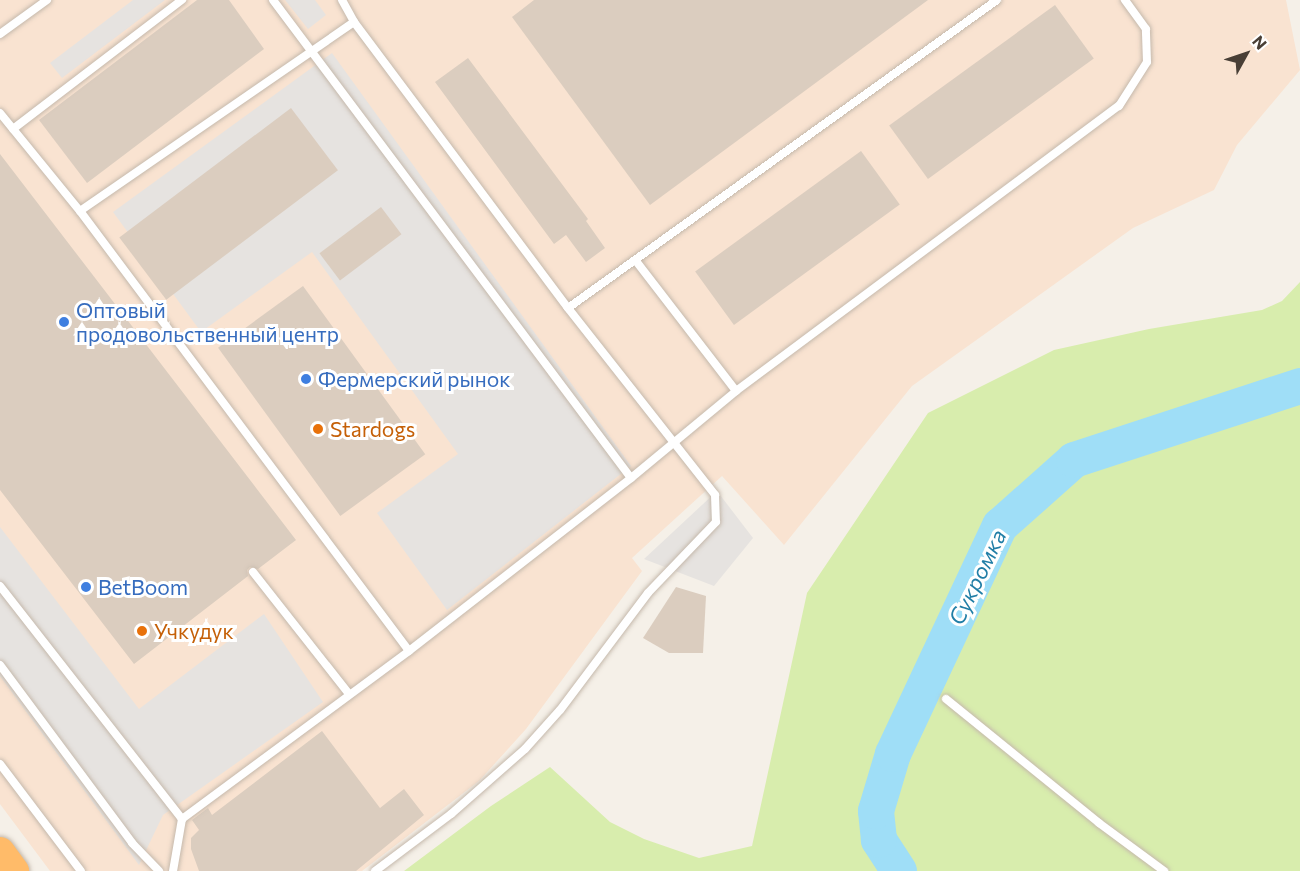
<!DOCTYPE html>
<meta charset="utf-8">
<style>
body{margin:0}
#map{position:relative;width:1300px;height:871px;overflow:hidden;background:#f5f0e8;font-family:Commissioner,sans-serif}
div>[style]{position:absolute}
.commercial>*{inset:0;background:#f9e3d1}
.green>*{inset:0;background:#d8edad}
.parking>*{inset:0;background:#e6e3e0}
.river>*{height:36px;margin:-18px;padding:0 18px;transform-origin:18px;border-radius:18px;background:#9fdef7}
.building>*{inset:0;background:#dbcdbf;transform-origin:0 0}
.roads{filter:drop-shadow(0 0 2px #c5b9ac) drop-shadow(0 0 2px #c5b9ac)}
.lane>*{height:8px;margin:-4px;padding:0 4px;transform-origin:4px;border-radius:4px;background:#fff}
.highway>*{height:30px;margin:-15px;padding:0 15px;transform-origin:15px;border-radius:15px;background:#ffbb69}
.dots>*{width:16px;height:16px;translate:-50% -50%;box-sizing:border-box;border:3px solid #fff;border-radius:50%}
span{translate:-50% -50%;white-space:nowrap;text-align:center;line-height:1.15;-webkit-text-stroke:6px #fff;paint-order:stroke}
.shop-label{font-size:21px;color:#366cbe}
.left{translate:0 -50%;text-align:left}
.food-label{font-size:21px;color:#c56008}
.water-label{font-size:22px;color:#217ea6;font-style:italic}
.north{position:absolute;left:1216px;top:24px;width:60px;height:60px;-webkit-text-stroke:4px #fff;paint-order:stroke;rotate:50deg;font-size:16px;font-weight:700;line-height:24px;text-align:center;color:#493f36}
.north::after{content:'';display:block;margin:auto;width:21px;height:27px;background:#493f36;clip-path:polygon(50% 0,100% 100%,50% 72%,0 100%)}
</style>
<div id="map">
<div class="commercial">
<div style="clip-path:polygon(0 0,1286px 0,1300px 70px,1237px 145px,1214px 190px,1133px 228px,912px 386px,784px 545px,722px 476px,632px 558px,642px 571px,526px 729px,479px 781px,362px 871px,50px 871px,0 804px)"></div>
</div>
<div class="green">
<div style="clip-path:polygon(1300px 282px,1300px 871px,404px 871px,491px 806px,550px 767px,610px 822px,644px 839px,699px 858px,752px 846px,807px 593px,928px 413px,1054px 350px,1149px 329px,1262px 310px,1282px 301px)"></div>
</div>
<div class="parking">
<div style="clip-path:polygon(133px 0,165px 0,62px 78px,50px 63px)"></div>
<div style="clip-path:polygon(285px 0,315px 0,326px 15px,308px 29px)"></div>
<div style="clip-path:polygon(332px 53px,631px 466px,447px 610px,377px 513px,458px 454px,312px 252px,201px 332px,113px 212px)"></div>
<div style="clip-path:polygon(717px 491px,753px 538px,714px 586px,644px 559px)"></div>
<div style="clip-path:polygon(0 527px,139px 709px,264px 614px,323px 702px,163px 815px,139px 865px,0 676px)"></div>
</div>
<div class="river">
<div style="left:899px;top:871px;width:37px;rotate:-123deg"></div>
<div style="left:879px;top:840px;width:29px;rotate:-96deg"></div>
<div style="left:876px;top:811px;width:59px;rotate:-73.4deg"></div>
<div style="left:893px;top:754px;width:252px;rotate:-64.9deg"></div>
<div style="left:1000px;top:526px;width:99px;rotate:-41.7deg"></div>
<div style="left:1074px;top:460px;width:238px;rotate:-18.1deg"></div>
</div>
<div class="building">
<div style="clip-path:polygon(197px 0,229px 0,264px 49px,87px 183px,39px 120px)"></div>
<div style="clip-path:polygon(534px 0,928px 0,650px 205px,512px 17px)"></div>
<div style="left:1055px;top:5px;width:66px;height:205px;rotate:54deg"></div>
<div style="clip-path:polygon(468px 58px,588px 219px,586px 221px,605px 248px,586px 262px,566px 235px,554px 244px,435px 82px)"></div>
<div style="left:291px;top:108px;width:78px;height:215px;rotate:53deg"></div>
<div style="left:861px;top:151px;width:66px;height:205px;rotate:54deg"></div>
<div style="clip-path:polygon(0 154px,296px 540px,258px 569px,250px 567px,247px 570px,248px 576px,134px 664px,0 490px)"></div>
<div style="left:381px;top:207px;width:34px;height:77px;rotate:53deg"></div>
<div style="left:303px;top:286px;width:208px;height:105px;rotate:54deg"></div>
<div style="clip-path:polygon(676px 587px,706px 596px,703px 653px,669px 653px,643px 638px)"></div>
<div style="clip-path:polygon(322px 731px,380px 808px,404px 789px,424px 815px,356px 871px,199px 871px,191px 849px,191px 838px,199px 830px,192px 820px,208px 808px,212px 815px)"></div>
</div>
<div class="roads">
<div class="lane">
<div style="left:273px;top:0;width:597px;rotate:53.17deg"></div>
<div style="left:342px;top:0;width:25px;rotate:61deg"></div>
<div style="left:354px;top:22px;width:357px;rotate:53.2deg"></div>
<div style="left:568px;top:308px;width:238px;rotate:51.8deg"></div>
<div style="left:715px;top:495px;width:27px;rotate:88deg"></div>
<div style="left:716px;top:522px;width:98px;rotate:133.8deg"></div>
<div style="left:648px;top:593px;width:146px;rotate:126.9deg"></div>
<div style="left:560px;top:710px;width:52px;rotate:131.9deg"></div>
<div style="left:525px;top:749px;width:98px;rotate:138.7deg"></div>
<div style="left:451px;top:814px;width:95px;rotate:143.1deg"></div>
<div style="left:0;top:34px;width:58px;rotate:-35.9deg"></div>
<div style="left:0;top:113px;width:127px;rotate:50.8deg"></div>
<div style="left:80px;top:211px;width:549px;rotate:53.21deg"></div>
<div style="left:13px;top:129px;width:213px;rotate:-37.4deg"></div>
<div style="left:80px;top:211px;width:333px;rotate:-34.6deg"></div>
<div style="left:636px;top:261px;width:164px;rotate:52.4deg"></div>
<div style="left:568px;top:308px;width:528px;rotate:-35.68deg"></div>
<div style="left:253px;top:572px;width:155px;rotate:51.8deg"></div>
<div style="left:0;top:586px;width:296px;rotate:52deg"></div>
<div style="left:182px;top:819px;width:53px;rotate:99.8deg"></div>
<div style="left:0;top:665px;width:222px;rotate:53.4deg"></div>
<div style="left:132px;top:843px;width:39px;rotate:46deg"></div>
<div style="left:946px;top:699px;width:197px;rotate:39deg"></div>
<div style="left:1099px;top:823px;width:81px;rotate:36.4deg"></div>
<div style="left:0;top:764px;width:134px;rotate:52.9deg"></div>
<div style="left:182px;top:819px;width:282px;rotate:-36.5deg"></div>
<div style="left:409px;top:651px;width:281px;rotate:-37.9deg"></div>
<div style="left:631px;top:478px;width:136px;rotate:-39.6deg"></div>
<div style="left:736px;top:391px;width:477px;rotate:-36.7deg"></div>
<div style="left:1119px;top:106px;width:52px;rotate:-57.5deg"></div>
<div style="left:1147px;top:62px;width:33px;rotate:-92deg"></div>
<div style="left:1146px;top:29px;width:36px;rotate:-126deg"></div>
</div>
<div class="highway">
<div style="left:0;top:852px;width:24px;rotate:54deg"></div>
</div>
</div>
<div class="dots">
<div style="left:64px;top:322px;background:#3f7fe0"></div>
<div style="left:306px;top:379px;background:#3f7fe0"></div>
<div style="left:318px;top:429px;background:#e8710a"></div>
<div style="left:86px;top:587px;background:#3f7fe0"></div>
<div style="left:142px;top:631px;background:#e8710a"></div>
</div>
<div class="shop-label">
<span class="left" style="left:76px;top:322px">Оптовый<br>продовольственный центр</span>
<span class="left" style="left:318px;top:379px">Фермерский рынок</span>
<span class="left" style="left:98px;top:587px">BetBoom</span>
</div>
<div class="food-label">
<span class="left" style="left:330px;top:429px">Stardogs</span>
<span class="left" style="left:154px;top:631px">Учкудук</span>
</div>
<div class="water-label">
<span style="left:977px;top:577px;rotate:-64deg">Сукромка</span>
</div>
<div class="north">N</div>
</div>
